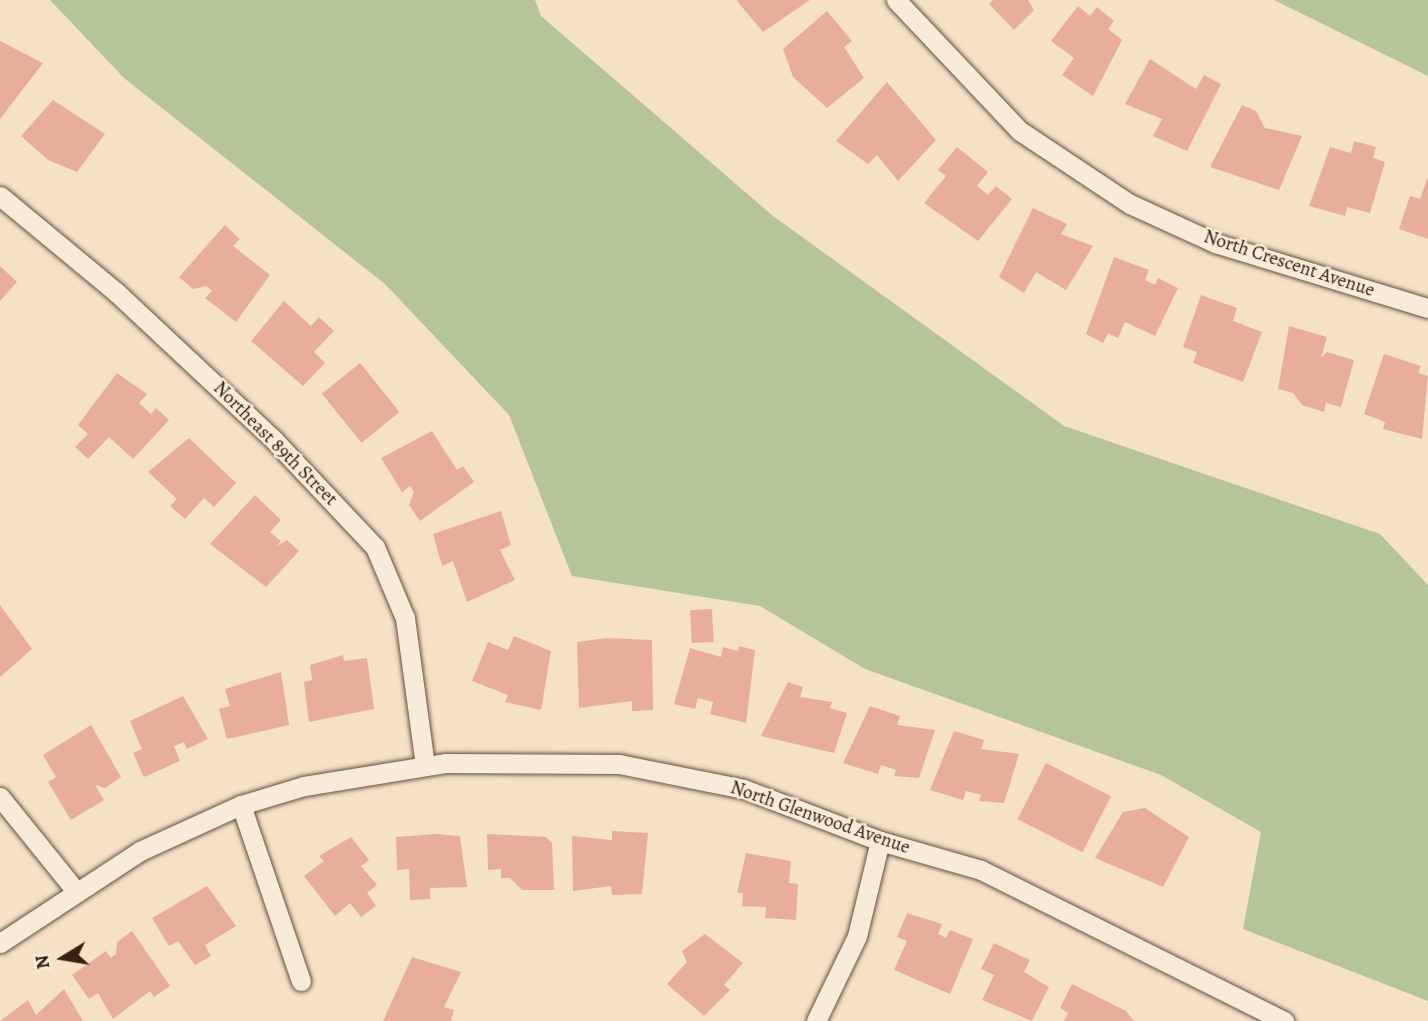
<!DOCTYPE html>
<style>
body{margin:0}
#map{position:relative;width:1428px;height:1021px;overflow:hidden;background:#f5e1c5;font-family:Alegreya,serif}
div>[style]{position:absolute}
.green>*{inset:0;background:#b6c499}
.building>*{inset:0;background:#e8ae9b;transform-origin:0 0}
.roads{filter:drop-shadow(0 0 2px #675041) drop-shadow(0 0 2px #675041)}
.street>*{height:19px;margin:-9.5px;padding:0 9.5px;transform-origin:9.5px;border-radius:9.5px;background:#f8ecd9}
span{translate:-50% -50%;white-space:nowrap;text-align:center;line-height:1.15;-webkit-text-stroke:5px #f8ecd9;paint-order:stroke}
.street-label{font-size:19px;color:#382015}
.north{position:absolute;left:28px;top:923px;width:70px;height:70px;-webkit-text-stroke:5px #f8ecd9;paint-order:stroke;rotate:259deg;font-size:19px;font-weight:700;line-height:28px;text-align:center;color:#382015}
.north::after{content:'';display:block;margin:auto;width:24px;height:32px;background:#382015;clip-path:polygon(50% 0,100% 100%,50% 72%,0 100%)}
</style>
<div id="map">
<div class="green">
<div style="clip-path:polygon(50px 0,535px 0,541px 16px,773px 216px,1064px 426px,1380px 534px,1428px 585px,1428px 1001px,1243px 929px,1261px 832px,1161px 775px,865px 669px,760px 606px,572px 576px,509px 415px,385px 284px,124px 78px)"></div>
<div style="clip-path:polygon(1274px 0,1428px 0,1428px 76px)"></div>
</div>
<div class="building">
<div style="clip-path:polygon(810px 0,763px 32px,737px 1px,738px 0)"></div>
<div style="clip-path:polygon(993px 0,1028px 0,1034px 10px,1014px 30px,989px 4px)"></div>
<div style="clip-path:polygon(1078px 6px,1090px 16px,1097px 7px,1114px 21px,1108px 29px,1122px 40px,1093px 96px,1062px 75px,1074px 58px,1051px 41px)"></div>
<div style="clip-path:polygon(827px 11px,852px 41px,844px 47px,864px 78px,827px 108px,793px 77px,783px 49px)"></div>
<div style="clip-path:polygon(0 41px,43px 63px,0 119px)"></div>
<div style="clip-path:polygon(1150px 59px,1196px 89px,1204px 75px,1221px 84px,1187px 151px,1153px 136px,1162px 119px,1125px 104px)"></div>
<div style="clip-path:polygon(887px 82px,936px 140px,898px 181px,877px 155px,868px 164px,836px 141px)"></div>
<div style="clip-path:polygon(53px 100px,105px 134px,77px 172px,48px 160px,21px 136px)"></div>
<div style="clip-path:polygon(1242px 105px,1256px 111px,1265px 128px,1302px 136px,1279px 190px,1210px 167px)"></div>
<div style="clip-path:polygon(1354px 141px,1376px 147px,1373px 158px,1385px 162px,1370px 213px,1347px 207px,1345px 216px,1309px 206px,1330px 147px,1351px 153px)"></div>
<div style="clip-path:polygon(957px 147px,988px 172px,977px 186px,988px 195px,996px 186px,1012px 199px,978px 241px,924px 203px,946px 176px,938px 170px)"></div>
<div style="clip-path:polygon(1428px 177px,1428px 239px,1399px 229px,1410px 196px,1420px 199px)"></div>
<div style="clip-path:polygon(1033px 208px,1067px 224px,1061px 234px,1093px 246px,1066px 290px,1036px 272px,1024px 293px,999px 277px)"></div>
<div style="clip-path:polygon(225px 225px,240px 239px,233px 246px,270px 275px,236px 322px,205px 298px,212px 291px,206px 286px,193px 289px,179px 277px)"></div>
<div style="clip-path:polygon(1114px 257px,1149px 270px,1145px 280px,1155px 285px,1158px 278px,1178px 288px,1155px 336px,1125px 322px,1118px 338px,1108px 333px,1103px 343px,1086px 334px)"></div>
<div style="clip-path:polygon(0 266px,17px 282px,0 301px)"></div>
<div style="clip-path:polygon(1201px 295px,1237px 308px,1233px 321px,1262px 332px,1243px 382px,1193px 363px,1197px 352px,1183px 347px)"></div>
<div style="clip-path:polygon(284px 301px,311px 326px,319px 317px,334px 331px,314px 352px,325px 363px,303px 386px,251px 341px)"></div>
<div style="clip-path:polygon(1289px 326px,1327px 337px,1321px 358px,1327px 352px,1354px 360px,1341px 407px,1326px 403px,1324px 412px,1302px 405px,1293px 393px,1278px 389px)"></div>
<div style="clip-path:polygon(1384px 354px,1421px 366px,1418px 373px,1428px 376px,1422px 439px,1383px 429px,1385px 422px,1364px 414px)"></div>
<div style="left:360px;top:363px;width:63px;height:49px;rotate:51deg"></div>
<div style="clip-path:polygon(117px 373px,147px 394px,139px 403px,151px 414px,156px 408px,169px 420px,133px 459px,109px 437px,88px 459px,75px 447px,88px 434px,78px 425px)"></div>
<div style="clip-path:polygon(432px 431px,457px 470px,463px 466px,474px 482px,420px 521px,409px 505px,414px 492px,410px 486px,402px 492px,381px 458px)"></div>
<div style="clip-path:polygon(189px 438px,236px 483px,214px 507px,204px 498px,185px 519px,170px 506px,177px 499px,148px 472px)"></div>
<div style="clip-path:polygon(255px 495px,281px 520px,270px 532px,281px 541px,277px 546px,287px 540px,299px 551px,266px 587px,210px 544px)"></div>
<div style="clip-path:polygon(501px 511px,511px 545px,500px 550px,515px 580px,467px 602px,453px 561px,442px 566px,433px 534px)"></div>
<div style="clip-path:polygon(0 605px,32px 649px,0 677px)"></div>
<div style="left:712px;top:609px;width:33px;height:22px;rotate:87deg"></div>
<div style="clip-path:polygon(514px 636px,551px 651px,541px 710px,505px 702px,508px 695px,472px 681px,488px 642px,508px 650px)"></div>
<div style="clip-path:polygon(607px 638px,652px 640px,653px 710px,632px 711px,632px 701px,579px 708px,577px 642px)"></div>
<div style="clip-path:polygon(739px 646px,755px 650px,746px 723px,710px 714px,713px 702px,698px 698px,695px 709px,674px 704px,690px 648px,721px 657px,723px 647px,738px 651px)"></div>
<div style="clip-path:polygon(343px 655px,344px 661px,367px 658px,374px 709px,309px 722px,304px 682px,312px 680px,310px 665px)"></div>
<div style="clip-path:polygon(281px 672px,289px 725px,227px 739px,219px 709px,230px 706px,225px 689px)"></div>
<div style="clip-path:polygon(788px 682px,803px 687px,800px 697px,832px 702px,830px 708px,847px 713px,834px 753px,761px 736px)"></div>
<div style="clip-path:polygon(183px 696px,208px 739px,187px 749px,184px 742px,174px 746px,180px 761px,144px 777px,133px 753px,142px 749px,130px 721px)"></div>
<div style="clip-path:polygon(870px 706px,900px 716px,897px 725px,935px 730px,919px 778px,894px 776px,896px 770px,881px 765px,878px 774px,843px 763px)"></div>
<div style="clip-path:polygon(91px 725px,121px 777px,105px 788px,95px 785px,104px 800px,71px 820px,48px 782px,56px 777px,43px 755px)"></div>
<div style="clip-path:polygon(954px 731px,984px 740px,981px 749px,1019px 754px,1004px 803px,979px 801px,981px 795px,966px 791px,963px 800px,930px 790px)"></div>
<div style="left:1046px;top:763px;width:73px;height:63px;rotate:27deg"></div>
<div style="clip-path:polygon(1145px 808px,1189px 837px,1163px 887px,1095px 858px,1123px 812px)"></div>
<div style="clip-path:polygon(612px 831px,648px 833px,642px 894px,612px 895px,611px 886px,573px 891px,572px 836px,612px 840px)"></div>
<div style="clip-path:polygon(436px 834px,460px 836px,467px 887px,430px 888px,430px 899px,410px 900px,409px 869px,397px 870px,396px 837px)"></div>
<div style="clip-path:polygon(487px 834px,546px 837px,552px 843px,554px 890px,522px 890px,510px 878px,501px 878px,501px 869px,488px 870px)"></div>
<div style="clip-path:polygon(351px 837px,369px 860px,361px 866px,377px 885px,367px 893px,376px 906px,361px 917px,350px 903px,335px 916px,304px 876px,324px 861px,319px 856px)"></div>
<div style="clip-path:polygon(746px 853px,791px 861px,789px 883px,798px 884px,796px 920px,765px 918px,766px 907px,742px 906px,743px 893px,737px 893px)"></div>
<div style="clip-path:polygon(207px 886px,236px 926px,205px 945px,211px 956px,195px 965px,178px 941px,169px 946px,152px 918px)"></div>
<div style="clip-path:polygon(907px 913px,942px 924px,938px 934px,946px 938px,950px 930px,973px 939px,950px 994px,894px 970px,907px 941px,897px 937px)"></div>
<div style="clip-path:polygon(132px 931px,170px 986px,154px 997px,150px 991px,113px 1019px,98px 993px,89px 999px,72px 975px,106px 951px,111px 958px,116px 954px,117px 942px)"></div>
<div style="clip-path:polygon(705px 934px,743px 963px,724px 985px,730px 990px,704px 1016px,667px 984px,687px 962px,682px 951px)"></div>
<div style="clip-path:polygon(994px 943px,1030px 960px,1024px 972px,1049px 987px,1032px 1021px,982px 1000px,994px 975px,981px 969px)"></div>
<div style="clip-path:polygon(412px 957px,461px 972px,444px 1007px,454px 1010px,451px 1021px,383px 1021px)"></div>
<div style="clip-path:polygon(1072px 984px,1126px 1011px,1134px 1021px,1064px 1021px,1068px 1013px,1060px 1008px)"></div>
<div style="clip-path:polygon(64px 989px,83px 1021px,0 1021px,28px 1000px,36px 1015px)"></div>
</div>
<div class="roads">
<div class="street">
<div style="left:896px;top:0;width:180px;rotate:46.6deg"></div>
<div style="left:1020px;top:131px;width:132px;rotate:33.6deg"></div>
<div style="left:1130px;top:204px;width:94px;rotate:24.6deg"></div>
<div style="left:1215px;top:243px;width:223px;rotate:17deg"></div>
<div style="left:0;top:196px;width:151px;rotate:39.6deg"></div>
<div style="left:116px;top:292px;width:216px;rotate:43.1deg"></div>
<div style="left:274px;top:440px;width:147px;rotate:46.7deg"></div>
<div style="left:375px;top:547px;width:77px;rotate:67.1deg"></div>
<div style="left:405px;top:618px;width:149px;rotate:82.3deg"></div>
<div style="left:0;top:797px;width:119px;rotate:51.1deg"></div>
<div style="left:241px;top:805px;width:186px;rotate:71.2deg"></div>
<div style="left:0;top:943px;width:168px;rotate:-33.3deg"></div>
<div style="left:140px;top:851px;width:111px;rotate:-24.5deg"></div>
<div style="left:241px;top:805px;width:66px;rotate:-16.8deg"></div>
<div style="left:304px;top:786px;width:144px;rotate:-9.2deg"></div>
<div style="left:446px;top:763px;width:173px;rotate:0.3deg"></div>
<div style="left:619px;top:764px;width:127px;rotate:11.3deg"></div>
<div style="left:744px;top:789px;width:146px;rotate:20.9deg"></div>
<div style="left:880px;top:841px;width:105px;rotate:16deg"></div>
<div style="left:981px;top:870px;width:339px;rotate:26.5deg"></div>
<div style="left:816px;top:1021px;width:94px;rotate:-64.2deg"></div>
<div style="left:857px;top:936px;width:98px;rotate:-76.4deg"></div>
</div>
</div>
<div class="street-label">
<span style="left:1289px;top:264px;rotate:18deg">North Crescent Avenue</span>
<span style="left:275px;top:444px;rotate:45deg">Northeast 89th Street</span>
<span style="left:820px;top:818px;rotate:19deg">North Glenwood Avenue</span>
</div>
<div class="north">N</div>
</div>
